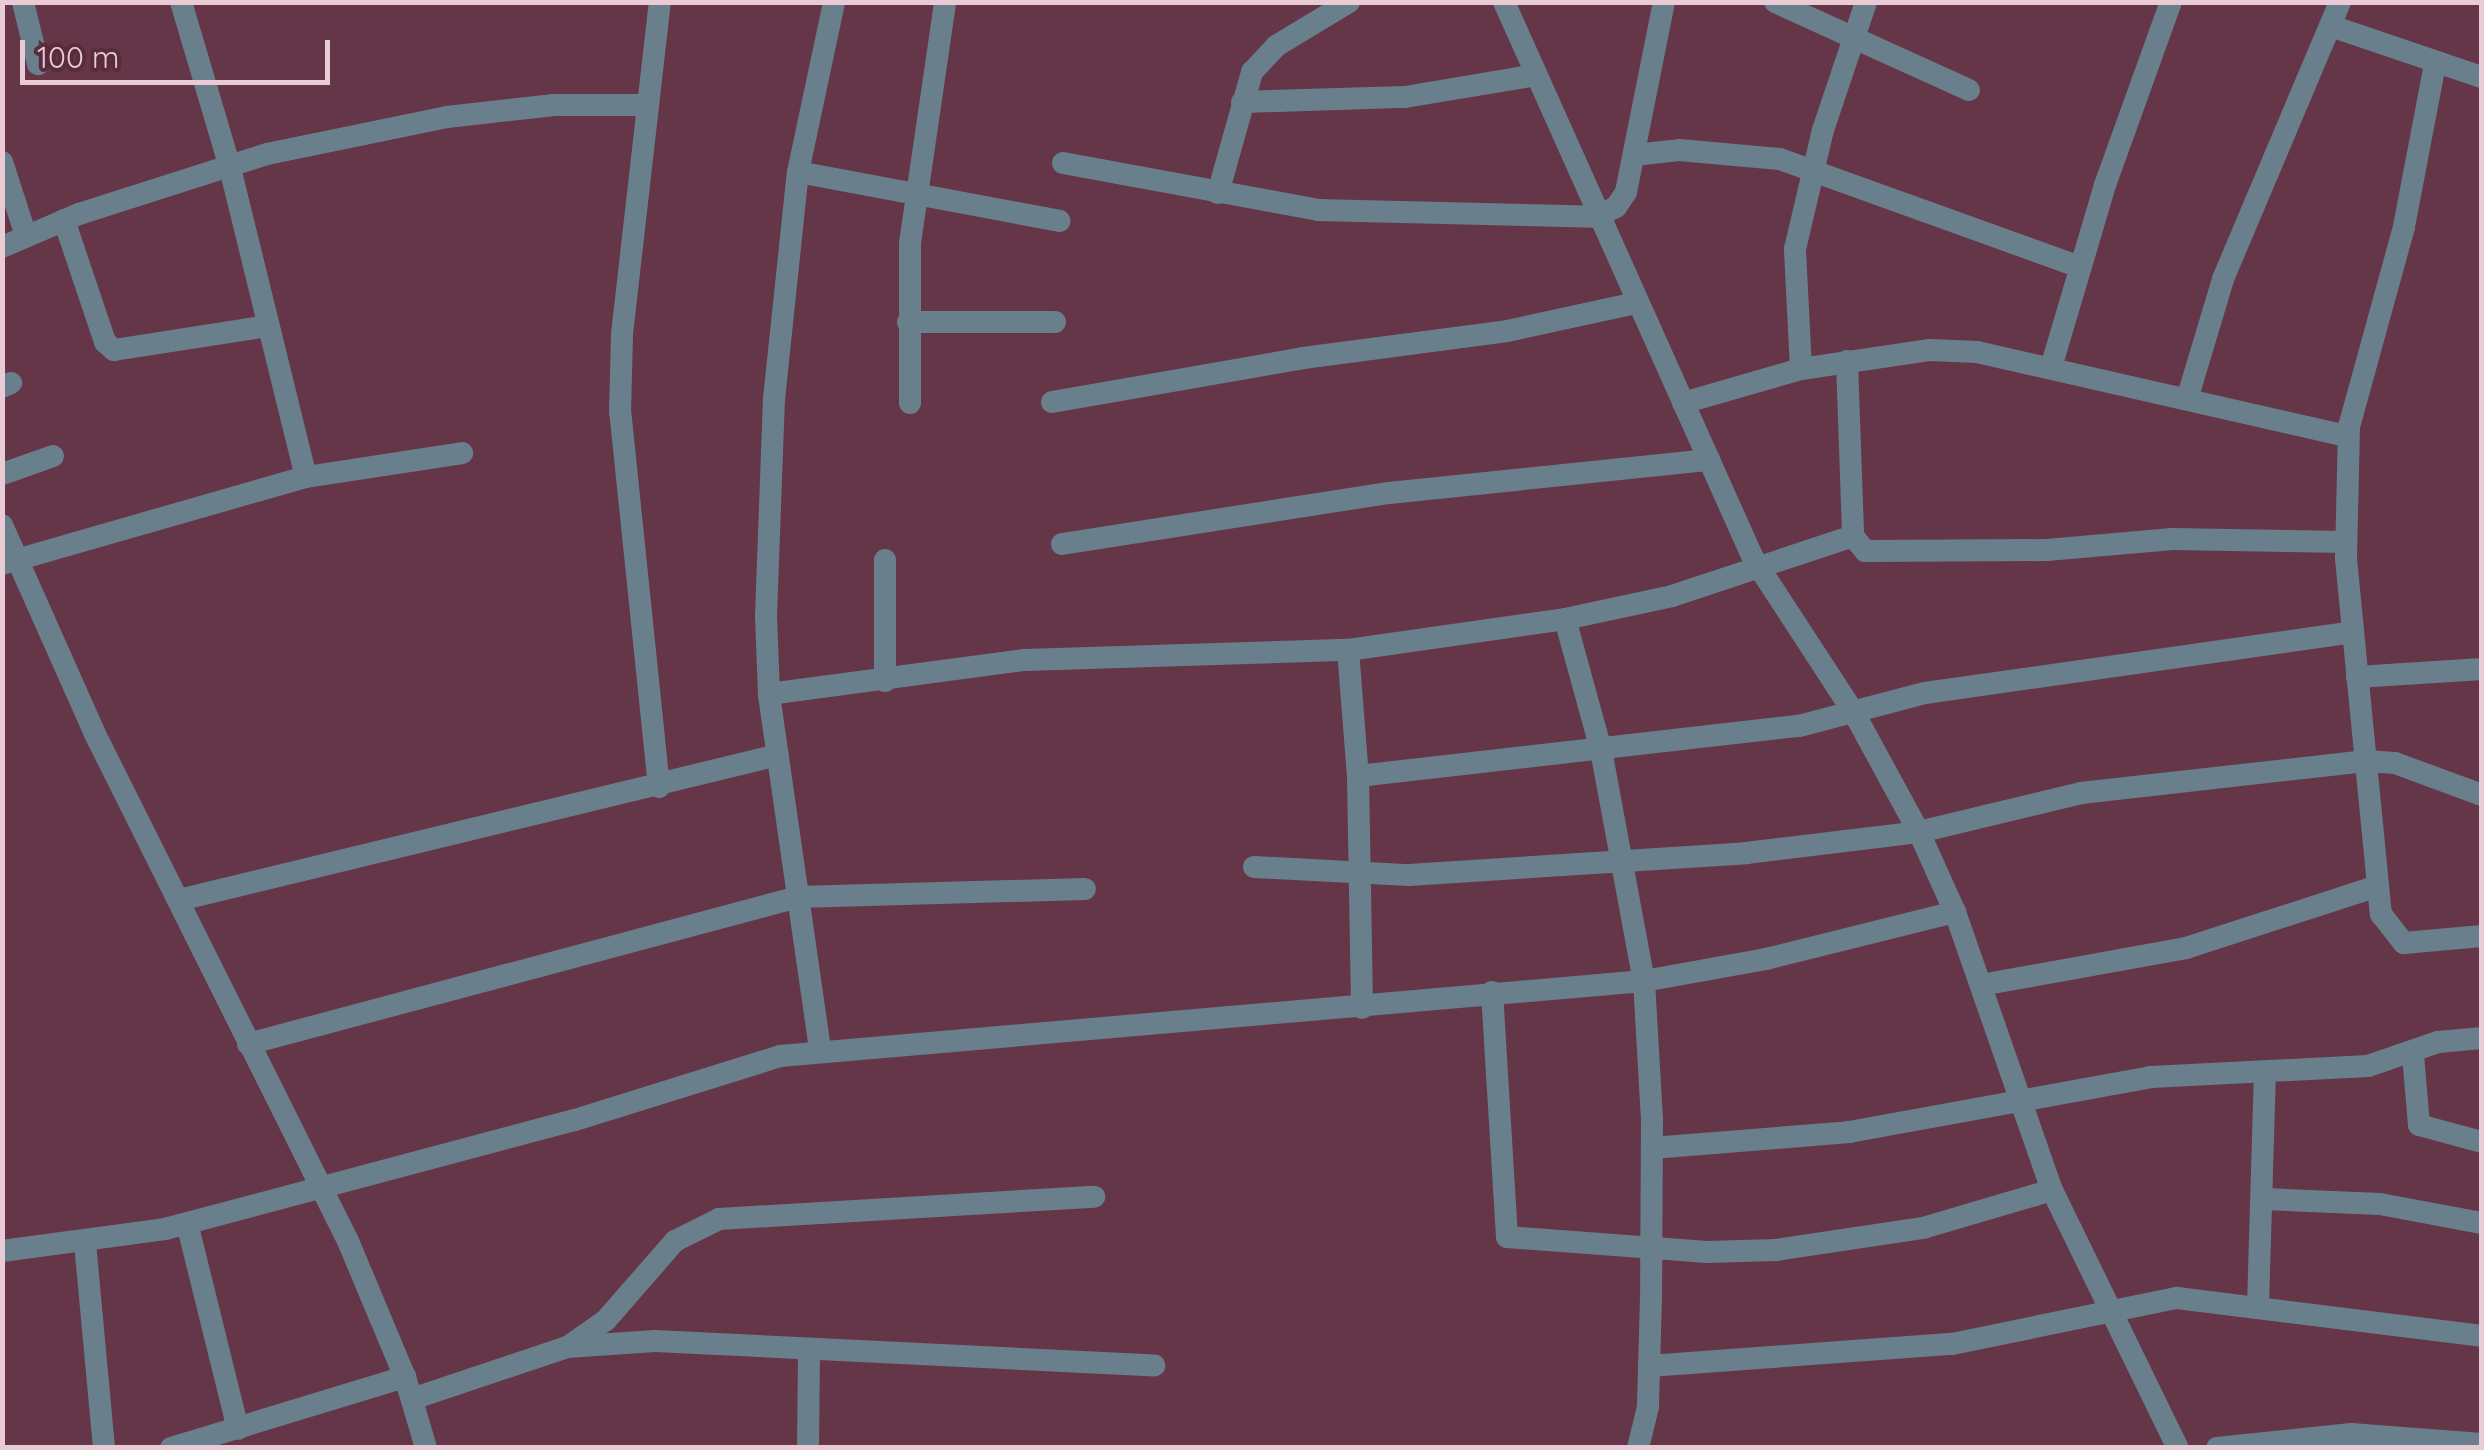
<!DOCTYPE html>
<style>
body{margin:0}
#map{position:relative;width:2484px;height:1450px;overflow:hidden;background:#653648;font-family:Quicksand,sans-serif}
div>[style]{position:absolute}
.minor>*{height:22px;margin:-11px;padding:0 11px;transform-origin:11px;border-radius:11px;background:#6a7f8c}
span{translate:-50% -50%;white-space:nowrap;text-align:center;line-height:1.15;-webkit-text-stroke:10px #592c3d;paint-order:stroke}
.frame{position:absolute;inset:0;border:5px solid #e9cbd5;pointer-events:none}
.scale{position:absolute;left:20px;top:40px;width:310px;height:45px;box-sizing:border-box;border:5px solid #e9cbd5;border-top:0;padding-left:12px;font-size:30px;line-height:35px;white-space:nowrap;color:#e9cbd5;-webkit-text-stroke:8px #592c3d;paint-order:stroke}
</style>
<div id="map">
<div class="minor">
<div style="left:23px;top:2px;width:64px;rotate:76.4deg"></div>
<div style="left:181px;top:2px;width:169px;rotate:73.5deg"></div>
<div style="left:229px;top:164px;width:322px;rotate:76.2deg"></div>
<div style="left:1504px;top:2px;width:609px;rotate:65.88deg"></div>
<div style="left:1753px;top:558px;width:185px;rotate:56.9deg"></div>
<div style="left:1854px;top:713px;width:136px;rotate:61.4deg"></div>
<div style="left:1919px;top:832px;width:88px;rotate:65.8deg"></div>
<div style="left:1955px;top:912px;width:294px;rotate:70.8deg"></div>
<div style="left:2052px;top:1190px;width:287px;rotate:64deg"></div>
<div style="left:1775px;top:2px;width:213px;rotate:24.4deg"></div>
<div style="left:2331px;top:26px;width:159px;rotate:18.7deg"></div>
<div style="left:2435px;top:64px;width:166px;rotate:100.8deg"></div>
<div style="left:2404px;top:227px;width:206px;rotate:105.4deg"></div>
<div style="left:2349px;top:426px;width:133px;rotate:91.3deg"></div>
<div style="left:2346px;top:559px;width:357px;rotate:84.4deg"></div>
<div style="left:2381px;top:914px;width:37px;rotate:52deg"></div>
<div style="left:2404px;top:943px;width:78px;rotate:-5.1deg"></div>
<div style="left:1242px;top:102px;width:163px;rotate:-1.8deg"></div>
<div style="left:1405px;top:97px;width:133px;rotate:-9.5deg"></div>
<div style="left:1634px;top:155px;width:45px;rotate:-6.3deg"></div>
<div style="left:1679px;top:150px;width:101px;rotate:5.1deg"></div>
<div style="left:1780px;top:159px;width:319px;rotate:19.8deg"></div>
<div style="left:2px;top:162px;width:78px;rotate:72deg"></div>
<div style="left:1063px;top:163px;width:259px;rotate:10.4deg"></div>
<div style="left:1318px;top:210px;width:279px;rotate:1.4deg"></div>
<div style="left:1597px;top:217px;width:21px;rotate:-28deg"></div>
<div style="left:1616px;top:207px;width:18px;rotate:-56deg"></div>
<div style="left:1626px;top:192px;width:194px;rotate:-78.7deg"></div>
<div style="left:798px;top:172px;width:266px;rotate:10.6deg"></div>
<div style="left:1218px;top:193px;width:126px;rotate:-74.3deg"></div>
<div style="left:1252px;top:72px;width:35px;rotate:-47deg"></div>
<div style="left:1276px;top:46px;width:85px;rotate:-31.1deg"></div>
<div style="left:64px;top:220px;width:129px;rotate:71.4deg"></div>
<div style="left:105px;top:342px;width:12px;rotate:42deg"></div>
<div style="left:114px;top:350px;width:156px;rotate:-8.9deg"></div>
<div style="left:2px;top:247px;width:84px;rotate:-23.2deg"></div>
<div style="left:79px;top:214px;width:197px;rotate:-17.7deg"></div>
<div style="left:267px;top:154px;width:184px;rotate:-11.6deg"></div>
<div style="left:447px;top:117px;width:108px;rotate:-6.4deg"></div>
<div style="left:554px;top:105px;width:93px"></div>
<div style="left:908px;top:322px;width:147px"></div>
<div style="left:1847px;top:361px;width:175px;rotate:88deg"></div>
<div style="left:1853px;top:536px;width:19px;rotate:51deg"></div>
<div style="left:1865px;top:551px;width:182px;rotate:-0.3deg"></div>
<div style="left:2047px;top:550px;width:126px;rotate:-5deg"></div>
<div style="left:2173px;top:539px;width:173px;rotate:1deg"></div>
<div style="left:2052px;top:364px;width:187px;rotate:-73.5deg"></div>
<div style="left:2105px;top:185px;width:195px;rotate:-70.2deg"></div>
<div style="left:1801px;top:369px;width:120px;rotate:-92.9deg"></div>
<div style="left:1795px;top:249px;width:122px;rotate:-76.8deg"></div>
<div style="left:1823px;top:130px;width:135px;rotate:-71.4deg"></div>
<div style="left:2px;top:387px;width:10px;rotate:-24deg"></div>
<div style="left:2188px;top:396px;width:122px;rotate:-73.3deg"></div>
<div style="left:2223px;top:279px;width:301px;rotate:-67.1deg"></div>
<div style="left:1052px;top:402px;width:255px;rotate:-9.9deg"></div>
<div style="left:1303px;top:358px;width:206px;rotate:-7.5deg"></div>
<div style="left:1507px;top:331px;width:132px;rotate:-12.2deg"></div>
<div style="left:910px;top:403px;width:160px;rotate:-90deg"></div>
<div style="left:910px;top:243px;width:244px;rotate:-81.7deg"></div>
<div style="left:1683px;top:403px;width:123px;rotate:-16.1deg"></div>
<div style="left:1801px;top:369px;width:129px;rotate:-8.4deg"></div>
<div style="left:1929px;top:350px;width:48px;rotate:2.4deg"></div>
<div style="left:1977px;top:352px;width:380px;rotate:12.8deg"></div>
<div style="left:2px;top:474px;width:54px;rotate:-19.4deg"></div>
<div style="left:2px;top:525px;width:227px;rotate:66deg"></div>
<div style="left:94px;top:732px;width:569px;rotate:63.48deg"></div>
<div style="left:348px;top:1241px;width:147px;rotate:67.3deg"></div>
<div style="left:405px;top:1377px;width:74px;rotate:73.5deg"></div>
<div style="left:1062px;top:544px;width:331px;rotate:-8.9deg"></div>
<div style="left:1389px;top:493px;width:322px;rotate:-5.9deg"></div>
<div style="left:885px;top:560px;width:121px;rotate:90deg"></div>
<div style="left:2px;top:564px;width:316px;rotate:-16deg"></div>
<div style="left:306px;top:477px;width:158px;rotate:-8.7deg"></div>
<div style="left:1565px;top:619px;width:136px;rotate:74.6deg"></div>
<div style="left:1601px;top:750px;width:235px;rotate:79.5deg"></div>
<div style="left:1644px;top:981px;width:138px;rotate:86.7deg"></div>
<div style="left:1652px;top:1119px;width:178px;rotate:90.3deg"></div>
<div style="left:1651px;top:1297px;width:110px;rotate:91.6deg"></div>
<div style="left:1648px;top:1407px;width:42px;rotate:103.7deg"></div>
<div style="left:1348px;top:650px;width:126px;rotate:85.5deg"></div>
<div style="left:1358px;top:776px;width:232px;rotate:89deg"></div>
<div style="left:2357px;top:677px;width:125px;rotate:-3.7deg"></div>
<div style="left:769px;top:694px;width:258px;rotate:-7.6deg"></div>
<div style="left:1025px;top:660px;width:323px;rotate:-1.8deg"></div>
<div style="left:1348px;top:650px;width:219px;rotate:-8.1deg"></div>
<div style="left:1565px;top:619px;width:109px;rotate:-12.1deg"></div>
<div style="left:1672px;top:596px;width:191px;rotate:-18.3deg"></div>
<div style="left:1358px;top:776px;width:444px;rotate:-6.5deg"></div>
<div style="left:1799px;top:726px;width:130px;rotate:-14.7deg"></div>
<div style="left:1925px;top:693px;width:431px;rotate:-8.1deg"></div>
<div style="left:659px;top:787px;width:377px;rotate:-95.9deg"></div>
<div style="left:620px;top:412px;width:78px;rotate:-88.5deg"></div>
<div style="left:622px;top:334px;width:334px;rotate:-83.5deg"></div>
<div style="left:1254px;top:867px;width:155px;rotate:3deg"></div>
<div style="left:1409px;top:875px;width:338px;rotate:-3.7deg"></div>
<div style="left:1746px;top:853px;width:174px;rotate:-6.9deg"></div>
<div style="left:1919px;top:832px;width:167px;rotate:-13.5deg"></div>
<div style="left:2081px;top:793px;width:287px;rotate:-6.4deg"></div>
<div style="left:2366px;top:761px;width:29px;rotate:4deg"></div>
<div style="left:2395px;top:763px;width:93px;rotate:20.2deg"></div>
<div style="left:179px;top:900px;width:616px;rotate:-13.61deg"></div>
<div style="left:1981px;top:985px;width:208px;rotate:-10.2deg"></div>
<div style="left:2186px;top:948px;width:199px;rotate:-17.9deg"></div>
<div style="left:1492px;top:992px;width:245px;rotate:86.5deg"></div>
<div style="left:1507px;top:1237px;width:201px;rotate:4.3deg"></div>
<div style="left:1707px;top:1252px;width:69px;rotate:-1.7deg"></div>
<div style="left:1776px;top:1250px;width:149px;rotate:-8.5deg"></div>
<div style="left:1923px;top:1228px;width:134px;rotate:-16.4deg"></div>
<div style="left:248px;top:1044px;width:569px;rotate:-14.96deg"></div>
<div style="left:798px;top:897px;width:287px;rotate:-1.6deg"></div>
<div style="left:820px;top:1049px;width:359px;rotate:-98.2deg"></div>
<div style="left:769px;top:694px;width:78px;rotate:-92.2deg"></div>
<div style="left:766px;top:616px;width:217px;rotate:-87.9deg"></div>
<div style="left:774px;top:399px;width:228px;rotate:-84deg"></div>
<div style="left:798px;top:172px;width:174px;rotate:-78deg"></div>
<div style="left:2413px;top:1055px;width:70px;rotate:85.1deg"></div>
<div style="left:2419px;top:1125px;width:65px;rotate:15.1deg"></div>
<div style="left:1652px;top:1148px;width:198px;rotate:-4.6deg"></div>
<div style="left:1849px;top:1132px;width:307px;rotate:-10.3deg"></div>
<div style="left:2151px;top:1077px;width:217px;rotate:-2.9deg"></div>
<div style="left:2368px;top:1066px;width:74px;rotate:-18.9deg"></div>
<div style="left:2438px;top:1042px;width:44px;rotate:-5.2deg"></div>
<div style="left:2265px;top:1199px;width:115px;rotate:2.5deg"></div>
<div style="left:2380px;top:1204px;width:104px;rotate:10.6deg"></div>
<div style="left:187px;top:1223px;width:212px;rotate:76.1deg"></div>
<div style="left:85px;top:1243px;width:206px;rotate:84.7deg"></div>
<div style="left:2px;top:1251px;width:164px;rotate:-7.7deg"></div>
<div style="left:165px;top:1229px;width:424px;rotate:-14.9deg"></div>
<div style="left:575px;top:1120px;width:215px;rotate:-17.3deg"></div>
<div style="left:780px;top:1056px;width:867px;rotate:-4.96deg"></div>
<div style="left:1644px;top:981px;width:124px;rotate:-10.2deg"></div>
<div style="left:1766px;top:959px;width:195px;rotate:-14deg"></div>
<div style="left:2258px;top:1306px;width:234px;rotate:-88.3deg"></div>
<div style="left:569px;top:1346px;width:45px;rotate:-35.1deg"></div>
<div style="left:606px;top:1320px;width:105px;rotate:-48.9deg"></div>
<div style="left:675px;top:1241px;width:49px;rotate:-26.6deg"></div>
<div style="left:719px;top:1219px;width:376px;rotate:-3.4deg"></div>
<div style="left:1649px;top:1366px;width:304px;rotate:-4.2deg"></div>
<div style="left:1952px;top:1344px;width:230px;rotate:-11.6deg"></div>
<div style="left:2177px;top:1298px;width:307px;rotate:7.1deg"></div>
<div style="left:412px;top:1399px;width:163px;rotate:-18.5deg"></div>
<div style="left:567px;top:1347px;width:88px;rotate:-3.9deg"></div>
<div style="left:655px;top:1341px;width:500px;rotate:2.8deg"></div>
<div style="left:171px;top:1448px;width:245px;rotate:-16.9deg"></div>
<div style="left:808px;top:1448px;width:97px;rotate:-89.4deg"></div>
<div style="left:2217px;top:1448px;width:135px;rotate:-6deg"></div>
<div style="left:2351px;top:1434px;width:131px;rotate:4.4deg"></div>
</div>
<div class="frame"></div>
<div class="scale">100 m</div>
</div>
